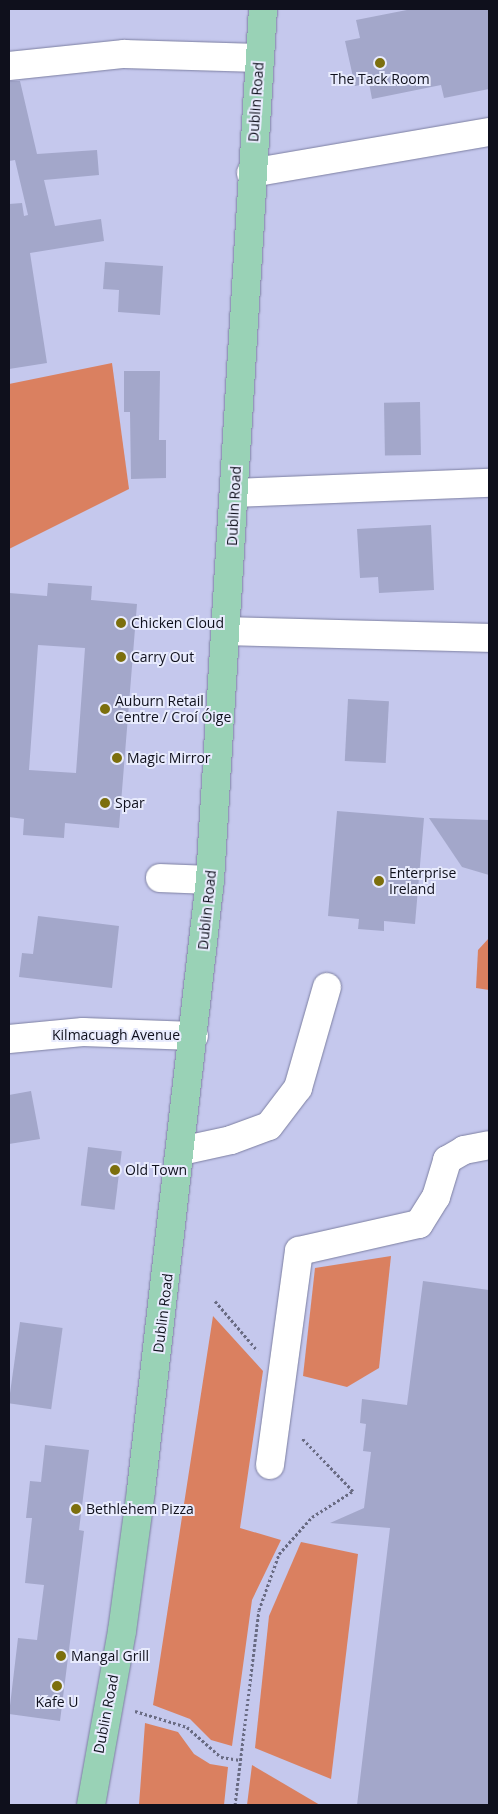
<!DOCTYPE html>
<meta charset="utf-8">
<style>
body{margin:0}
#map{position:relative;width:498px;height:1814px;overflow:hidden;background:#c5c8ed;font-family:"Open Sans",sans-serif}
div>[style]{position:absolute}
.green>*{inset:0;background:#da8060}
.building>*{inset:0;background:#a3a7ca;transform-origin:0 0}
.path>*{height:3px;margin-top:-1.5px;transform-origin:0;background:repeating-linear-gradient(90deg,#696b83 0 2.5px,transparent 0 5px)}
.roads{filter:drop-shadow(0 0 1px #7c7fa1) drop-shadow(0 0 1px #7c7fa1)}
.minor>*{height:28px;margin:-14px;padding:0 14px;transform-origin:14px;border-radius:14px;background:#fff}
.major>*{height:28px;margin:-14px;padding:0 14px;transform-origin:14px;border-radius:14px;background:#99d2b6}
.dots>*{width:14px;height:14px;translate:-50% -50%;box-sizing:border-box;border:2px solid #e8ebfd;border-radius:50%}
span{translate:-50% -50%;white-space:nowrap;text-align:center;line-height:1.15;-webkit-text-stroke:4px #e8ebfd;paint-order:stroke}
.poi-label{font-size:14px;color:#0f101c}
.left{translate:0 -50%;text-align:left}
.street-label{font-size:14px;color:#0f101c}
.frame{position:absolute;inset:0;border:10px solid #0f101c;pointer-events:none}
</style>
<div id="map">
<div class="green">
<div style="clip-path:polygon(112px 363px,129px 489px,9px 549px,9px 384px)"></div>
<div style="clip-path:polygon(489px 938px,489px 990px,476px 988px,478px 950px)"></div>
<div style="clip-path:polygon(391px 1256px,379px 1368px,347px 1387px,303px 1376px,315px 1268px)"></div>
<div style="clip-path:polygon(213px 1316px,263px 1371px,240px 1528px,281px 1540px,252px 1600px,232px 1746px,211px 1740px,190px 1719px,153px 1705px)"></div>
<div style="clip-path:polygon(301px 1542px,358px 1554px,331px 1779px,255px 1748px,269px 1616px)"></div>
<div style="clip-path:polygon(145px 1723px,178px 1732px,194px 1754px,210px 1764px,228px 1767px,224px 1805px,139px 1805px)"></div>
<div style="clip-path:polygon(252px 1765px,320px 1805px,247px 1805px)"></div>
</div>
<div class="building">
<div style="clip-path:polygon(412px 9px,489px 9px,489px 89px,444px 98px,441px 85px,372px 99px,369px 83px,355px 86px,345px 41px,360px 38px,356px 20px)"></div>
<div style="clip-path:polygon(9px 81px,20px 81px,37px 154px,97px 150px,99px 175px,44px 180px,55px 226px,101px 219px,104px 241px,30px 253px,47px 363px,9px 369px,9px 204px,22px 203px,24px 216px,28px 215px,15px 160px,9px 161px)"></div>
<div style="clip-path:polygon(105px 262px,163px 266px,160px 315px,118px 312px,119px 290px,103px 289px)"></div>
<div style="clip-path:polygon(124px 371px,160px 371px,159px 440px,166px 440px,166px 478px,131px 479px,130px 412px,124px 412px)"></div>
<div style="left:420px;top:402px;width:53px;height:36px;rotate:89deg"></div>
<div style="clip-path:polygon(431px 525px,434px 590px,379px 593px,378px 577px,360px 578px,357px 529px)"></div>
<div style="clip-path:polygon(evenodd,48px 583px,92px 586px,91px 600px,137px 604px,119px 828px,65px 823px,64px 838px,23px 835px,24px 819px,9px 817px,9px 593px,47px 596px,48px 583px,38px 645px,85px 648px,76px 773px,29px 770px,38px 645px)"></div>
<div style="left:348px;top:699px;width:41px;height:62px;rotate:3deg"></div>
<div style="clip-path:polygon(337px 811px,424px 818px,415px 924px,384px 921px,384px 931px,358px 929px,359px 919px,328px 916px)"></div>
<div style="clip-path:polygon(429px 818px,489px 820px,489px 875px,462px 867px)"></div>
<div style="clip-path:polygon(38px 916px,119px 926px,112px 988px,19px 977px,22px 953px,33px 954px)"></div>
<div style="clip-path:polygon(31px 1091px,40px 1139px,9px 1144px,9px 1095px)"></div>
<div style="left:88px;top:1147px;width:34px;height:59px;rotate:7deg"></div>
<div style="clip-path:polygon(423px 1281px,489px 1290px,489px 1805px,357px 1805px,390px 1528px,330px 1523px,364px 1508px,371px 1452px,363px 1451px,366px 1424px,360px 1423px,362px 1399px,407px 1405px)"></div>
<div style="left:20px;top:1322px;width:43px;height:82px;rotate:8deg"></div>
<div style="clip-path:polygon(45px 1445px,89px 1450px,79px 1530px,84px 1531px,60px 1721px,9px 1714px,18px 1638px,37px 1640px,44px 1585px,25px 1583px,32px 1518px,26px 1518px,30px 1481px,41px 1482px)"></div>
</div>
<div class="path">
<div style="left:215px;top:1301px;width:65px;rotate:49.4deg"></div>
<div style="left:135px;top:1711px;width:54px;rotate:17.1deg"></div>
<div style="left:187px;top:1727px;width:45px;rotate:41.4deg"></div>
<div style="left:221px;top:1757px;width:19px;rotate:9deg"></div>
<div style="left:235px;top:1805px;width:196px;rotate:-83deg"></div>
<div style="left:259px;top:1610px;width:59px;rotate:-70.3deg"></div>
<div style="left:279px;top:1554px;width:50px;rotate:-48.3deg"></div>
<div style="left:312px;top:1517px;width:49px;rotate:-32.4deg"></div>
<div style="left:353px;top:1491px;width:74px;rotate:-133.9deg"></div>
</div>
<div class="roads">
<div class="minor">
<div style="left:9px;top:66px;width:116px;rotate:-6deg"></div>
<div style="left:124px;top:54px;width:135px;rotate:1.7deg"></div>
<div style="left:251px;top:173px;width:242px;rotate:-9.8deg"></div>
<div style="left:235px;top:493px;width:254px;rotate:-2.3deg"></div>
<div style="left:227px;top:631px;width:262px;rotate:1.5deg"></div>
<div style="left:160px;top:878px;width:50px;rotate:2.3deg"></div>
<div style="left:9px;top:1039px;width:74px;rotate:-5.4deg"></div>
<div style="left:83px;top:1032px;width:111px;rotate:2.1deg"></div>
<div style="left:181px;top:1151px;width:51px;rotate:-12.4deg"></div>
<div style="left:231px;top:1140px;width:40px;rotate:-20.2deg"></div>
<div style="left:269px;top:1126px;width:48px;rotate:-52.7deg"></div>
<div style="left:298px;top:1088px;width:105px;rotate:-74deg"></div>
<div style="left:270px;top:1465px;width:216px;rotate:-82.3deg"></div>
<div style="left:299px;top:1251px;width:123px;rotate:-12.7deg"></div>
<div style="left:419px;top:1224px;width:32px;rotate:-58deg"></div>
<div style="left:436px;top:1197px;width:39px;rotate:-73deg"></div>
<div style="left:447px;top:1160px;width:20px;rotate:-30deg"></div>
<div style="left:464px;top:1150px;width:25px;rotate:-11deg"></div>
</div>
<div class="major">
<div style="left:91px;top:1805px;width:177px;rotate:-79.9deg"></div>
<div style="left:122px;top:1631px;width:142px;rotate:-82.3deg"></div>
<div style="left:141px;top:1490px;width:614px;rotate:-83.55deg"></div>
<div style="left:210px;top:880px;width:873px;rotate:-86.52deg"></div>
</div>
</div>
<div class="dots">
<div style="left:380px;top:63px;background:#7c6f0d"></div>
<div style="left:121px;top:623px;background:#7c6f0d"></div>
<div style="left:121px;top:657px;background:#7c6f0d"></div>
<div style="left:105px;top:709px;background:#7c6f0d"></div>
<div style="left:117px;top:758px;background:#7c6f0d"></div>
<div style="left:105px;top:803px;background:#7c6f0d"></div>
<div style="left:379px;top:881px;background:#7c6f0d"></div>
<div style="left:115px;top:1170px;background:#7c6f0d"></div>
<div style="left:76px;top:1509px;background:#7c6f0d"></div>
<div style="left:61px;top:1656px;background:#7c6f0d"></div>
<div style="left:57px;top:1686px;background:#7c6f0d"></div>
</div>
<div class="poi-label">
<span style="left:380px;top:79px">The Tack Room</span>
<span class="left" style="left:131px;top:623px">Chicken Cloud</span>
<span class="left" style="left:131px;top:657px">Carry Out</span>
<span class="left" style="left:115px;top:709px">Auburn Retail<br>Centre / Croí Óige</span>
<span class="left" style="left:127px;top:758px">Magic Mirror</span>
<span class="left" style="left:115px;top:803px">Spar</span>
<span class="left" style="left:389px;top:881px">Enterprise<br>Ireland</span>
<span class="left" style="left:125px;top:1170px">Old Town</span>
<span class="left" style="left:86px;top:1509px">Bethlehem Pizza</span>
<span class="left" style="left:71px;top:1656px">Mangal Grill</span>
<span style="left:57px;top:1702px">Kafe U</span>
</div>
<div class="street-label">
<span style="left:256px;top:102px;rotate:-86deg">Dublin Road</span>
<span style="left:234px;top:506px;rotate:-87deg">Dublin Road</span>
<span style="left:207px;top:910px;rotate:-84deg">Dublin Road</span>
<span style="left:116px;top:1035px">Kilmacuagh Avenue</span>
<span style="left:163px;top:1313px;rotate:-83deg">Dublin Road</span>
<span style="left:106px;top:1714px;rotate:-79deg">Dublin Road</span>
</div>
<div class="frame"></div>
</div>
